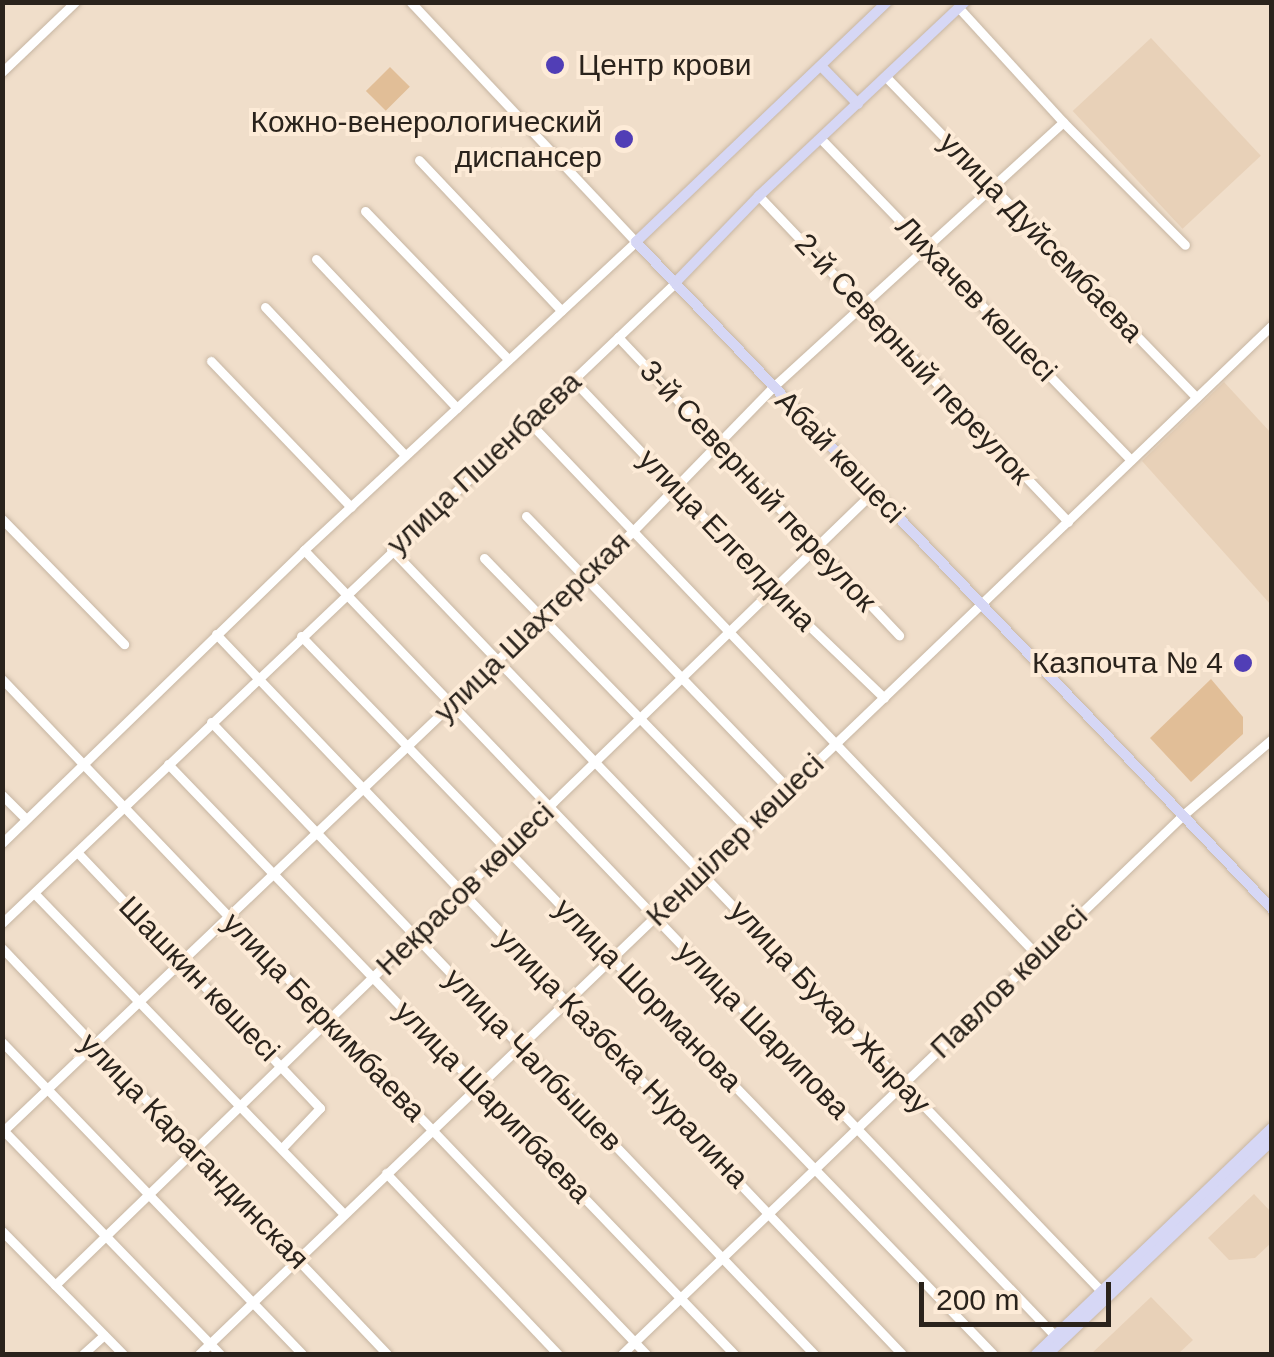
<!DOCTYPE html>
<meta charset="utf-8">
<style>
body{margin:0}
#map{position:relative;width:1274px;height:1357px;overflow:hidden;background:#f0deca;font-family:Arial,sans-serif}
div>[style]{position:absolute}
.built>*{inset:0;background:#e8d1b8;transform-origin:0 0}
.green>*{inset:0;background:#e1be97;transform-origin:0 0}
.roads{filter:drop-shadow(0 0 2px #c7b6a3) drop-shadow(0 0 2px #c7b6a3)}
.minor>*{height:9px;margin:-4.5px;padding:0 4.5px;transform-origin:4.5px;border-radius:4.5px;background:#fff}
.major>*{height:10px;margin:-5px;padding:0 5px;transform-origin:5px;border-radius:5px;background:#d6d7f5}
.dots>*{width:28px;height:28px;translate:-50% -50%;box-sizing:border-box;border:5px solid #fdebd7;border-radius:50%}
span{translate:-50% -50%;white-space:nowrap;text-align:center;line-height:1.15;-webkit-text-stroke:8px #fdebd7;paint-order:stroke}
.poi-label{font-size:30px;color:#2a231c}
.left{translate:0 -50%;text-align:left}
.right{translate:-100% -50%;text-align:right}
.street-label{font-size:30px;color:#2a231c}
.frame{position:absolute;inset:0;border:5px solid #2a231c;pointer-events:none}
.scale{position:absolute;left:919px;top:1282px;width:192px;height:45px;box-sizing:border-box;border:5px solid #2a231c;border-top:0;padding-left:12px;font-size:30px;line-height:35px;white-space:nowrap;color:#2a231c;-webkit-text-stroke:8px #fdebd7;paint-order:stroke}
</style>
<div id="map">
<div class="built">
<div style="left:1151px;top:38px;width:161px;height:107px;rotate:47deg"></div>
<div style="clip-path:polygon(1224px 382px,1271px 433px,1271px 605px,1142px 461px)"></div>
<div style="clip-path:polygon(1254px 1194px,1271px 1212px,1271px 1243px,1255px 1258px,1229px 1260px,1208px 1238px)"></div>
<div style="clip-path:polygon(1151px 1297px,1193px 1340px,1178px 1354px,1091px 1354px)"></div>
</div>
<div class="green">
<div style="left:390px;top:67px;width:28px;height:34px;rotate:45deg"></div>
<div style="clip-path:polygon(1211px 679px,1243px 717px,1243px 734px,1191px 782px,1150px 738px)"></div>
</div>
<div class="roads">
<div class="minor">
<div style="left:959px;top:8px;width:154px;rotate:47.6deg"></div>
<div style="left:1063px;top:122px;width:173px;rotate:45.2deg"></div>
<div style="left:2px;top:72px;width:101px;rotate:-43.8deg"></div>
<div style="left:886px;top:77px;width:446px;rotate:45.9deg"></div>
<div style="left:821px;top:139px;width:446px;rotate:46deg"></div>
<div style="left:419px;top:160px;width:207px;rotate:46.6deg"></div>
<div style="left:759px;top:196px;width:449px;rotate:46.5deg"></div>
<div style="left:365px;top:211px;width:206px;rotate:46deg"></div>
<div style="left:316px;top:259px;width:205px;rotate:46.6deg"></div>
<div style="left:265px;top:307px;width:204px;rotate:46.6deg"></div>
<div style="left:618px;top:337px;width:410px;rotate:46.7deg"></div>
<div style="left:211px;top:361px;width:202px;rotate:46.2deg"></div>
<div style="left:573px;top:380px;width:291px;rotate:46.5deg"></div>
<div style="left:773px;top:591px;width:154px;rotate:43.9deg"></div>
<div style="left:528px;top:421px;width:738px;rotate:46.37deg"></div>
<div style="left:526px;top:516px;width:378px;rotate:46.1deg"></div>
<div style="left:2px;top:519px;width:175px;rotate:45.7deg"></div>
<div style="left:391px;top:549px;width:1028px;rotate:46.26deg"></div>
<div style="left:304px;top:550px;width:1093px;rotate:46.3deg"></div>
<div style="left:484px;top:558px;width:377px;rotate:45.8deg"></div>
<div style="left:216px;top:634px;width:994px;rotate:46.39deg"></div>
<div style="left:301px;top:636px;width:997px;rotate:46.06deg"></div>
<div style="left:2px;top:679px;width:933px;rotate:46.35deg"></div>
<div style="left:211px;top:722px;width:874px;rotate:46.35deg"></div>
<div style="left:168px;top:764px;width:818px;rotate:46.19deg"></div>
<div style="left:2px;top:795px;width:34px;rotate:45deg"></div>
<div style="left:2px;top:843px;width:421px;rotate:-44.1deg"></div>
<div style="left:304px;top:550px;width:453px;rotate:-42.9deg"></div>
<div style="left:636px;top:242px;width:329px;rotate:-133.2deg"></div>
<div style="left:77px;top:852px;width:353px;rotate:46.5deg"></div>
<div style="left:320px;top:1108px;width:55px;rotate:133.5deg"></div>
<div style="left:34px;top:893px;width:446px;rotate:46deg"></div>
<div style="left:2px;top:923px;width:929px;rotate:-43.56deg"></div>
<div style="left:2px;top:948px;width:560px;rotate:46.52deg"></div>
<div style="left:2px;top:1042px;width:433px;rotate:46.1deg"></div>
<div style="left:2px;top:1129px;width:313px;rotate:45.9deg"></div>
<div style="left:2px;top:1132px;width:871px;rotate:-43.61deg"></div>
<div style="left:633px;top:531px;width:201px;rotate:-45.8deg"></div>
<div style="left:773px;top:387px;width:393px;rotate:-42.4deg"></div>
<div style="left:386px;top:1173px;width:250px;rotate:46.5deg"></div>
<div style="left:2px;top:1231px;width:173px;rotate:45.5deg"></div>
<div style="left:55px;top:1285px;width:1139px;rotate:-44.11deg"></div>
<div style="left:83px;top:1354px;width:28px;rotate:-42deg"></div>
<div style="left:199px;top:1354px;width:1487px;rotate:-43.8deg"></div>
<div style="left:622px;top:1354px;width:778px;rotate:-43.85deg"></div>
<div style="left:1183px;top:815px;width:117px;rotate:-40.5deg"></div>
</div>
<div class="major">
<div style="left:887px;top:2px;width:347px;rotate:136.3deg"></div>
<div style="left:636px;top:242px;width:922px;rotate:46.36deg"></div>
<div style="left:821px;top:66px;width:53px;rotate:45.8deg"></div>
<div style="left:675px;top:283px;width:121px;rotate:-46deg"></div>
<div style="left:759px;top:196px;width:283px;rotate:-43.3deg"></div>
<div style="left:1036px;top:1354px;width:327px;rotate:-43.8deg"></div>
<div style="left:1048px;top:1354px;width:309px;rotate:-43.6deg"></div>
</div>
</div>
<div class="dots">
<div style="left:555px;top:65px;background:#513eb6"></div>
<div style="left:624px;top:139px;background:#513eb6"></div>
<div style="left:1243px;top:663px;background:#513eb6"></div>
</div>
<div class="poi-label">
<span class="left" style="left:578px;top:65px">Центр крови</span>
<span class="right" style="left:602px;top:139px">Кожно-венерологический<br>диспансер</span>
<span class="right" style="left:1223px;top:663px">Казпочта № 4</span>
</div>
<div class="street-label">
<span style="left:1041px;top:237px;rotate:46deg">улица Дуйсембаева</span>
<span style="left:976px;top:299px;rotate:46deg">Лихачев көшесі</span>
<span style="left:913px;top:359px;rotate:47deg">2-й Северный переулок</span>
<span style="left:840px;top:457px;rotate:46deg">Абай көшесі</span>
<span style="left:484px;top:463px;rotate:-43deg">улица Пшенбаева</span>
<span style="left:758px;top:486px;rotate:47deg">3-й Северный переулок</span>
<span style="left:727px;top:540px;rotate:46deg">улица Елгелдина</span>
<span style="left:532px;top:627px;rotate:-44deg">улица Шахтерская</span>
<span style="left:735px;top:840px;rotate:-44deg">Кеншілер көшесі</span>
<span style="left:465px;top:889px;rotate:-44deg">Некрасов көшесі</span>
<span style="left:199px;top:979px;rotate:46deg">Шашкин көшесі</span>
<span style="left:1009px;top:982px;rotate:-44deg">Павлов көшесі</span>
<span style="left:648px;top:995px;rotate:46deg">улица Шорманова</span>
<span style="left:830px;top:1007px;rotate:47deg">улица Бухар Жырау</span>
<span style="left:324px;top:1017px;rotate:46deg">улица Беркимбаева</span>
<span style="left:763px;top:1030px;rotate:46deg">улица Шарипова</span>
<span style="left:622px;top:1058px;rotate:46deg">улица Казбека Нуралина</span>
<span style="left:533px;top:1060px;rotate:46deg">улица Чалбышев</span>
<span style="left:493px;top:1102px;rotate:46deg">улица Шарипбаева</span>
<span style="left:194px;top:1151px;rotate:46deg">улица Карагандинская</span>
</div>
<div class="frame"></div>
<div class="scale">200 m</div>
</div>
